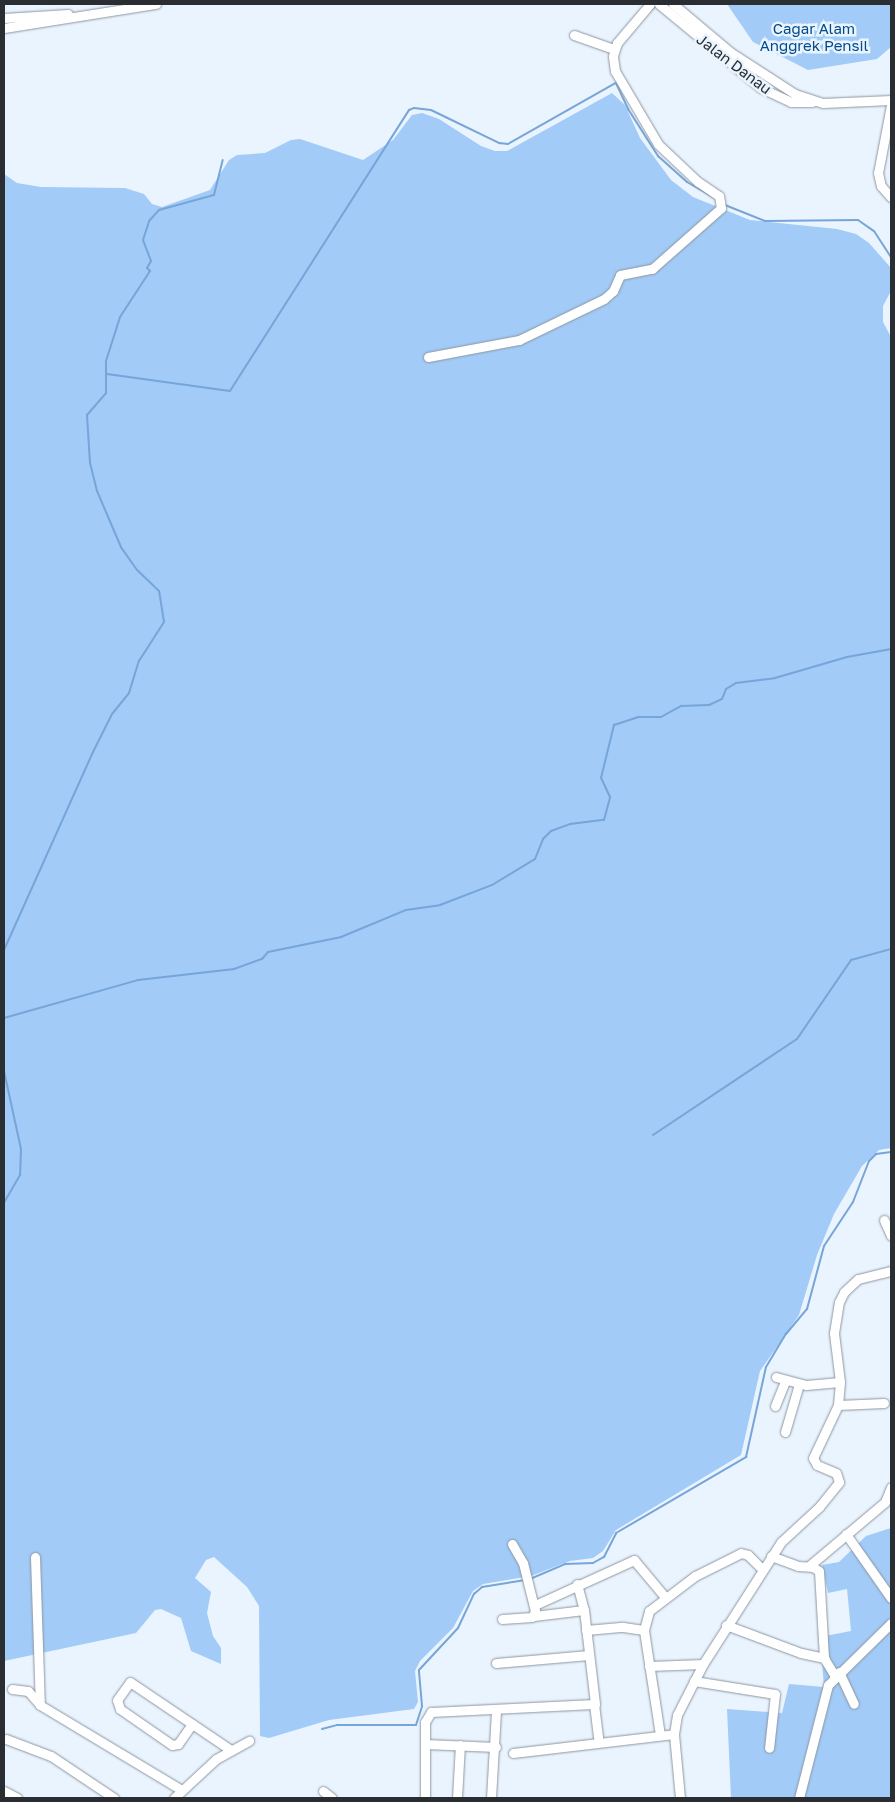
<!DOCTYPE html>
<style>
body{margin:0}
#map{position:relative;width:895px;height:1802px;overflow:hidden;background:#eaf4ff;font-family:"Golos Text",sans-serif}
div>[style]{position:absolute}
.green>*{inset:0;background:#a2cbf8}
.stream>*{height:2px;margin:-1px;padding:0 1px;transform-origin:1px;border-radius:1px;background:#76a5d8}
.roads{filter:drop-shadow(0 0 1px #8d96a0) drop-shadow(0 0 1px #8d96a0)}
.minor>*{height:9px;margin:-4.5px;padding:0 4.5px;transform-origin:4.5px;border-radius:4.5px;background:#fff}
span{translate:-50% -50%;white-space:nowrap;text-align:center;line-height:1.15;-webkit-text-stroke:5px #eaf4ff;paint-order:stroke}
.park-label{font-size:15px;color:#014c89}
.street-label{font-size:15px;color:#2a2e32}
.frame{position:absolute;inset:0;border:5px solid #2a2e32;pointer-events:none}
</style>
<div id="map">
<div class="green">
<div style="clip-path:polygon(727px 4px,891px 4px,891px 47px,877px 59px,808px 70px,753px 42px)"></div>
<div style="clip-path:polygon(612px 93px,625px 105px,640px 138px,671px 180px,693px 197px,750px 220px,837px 229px,856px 234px,869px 243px,891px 268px,891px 291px,883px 306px,883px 322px,891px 337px,891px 1148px,879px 1150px,862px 1166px,834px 1214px,817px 1255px,799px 1315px,760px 1371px,741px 1455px,616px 1530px,603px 1551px,593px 1558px,570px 1561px,531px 1576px,483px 1584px,473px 1591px,453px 1628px,420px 1661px,415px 1671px,418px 1702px,414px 1709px,329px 1720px,269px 1738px,260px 1736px,259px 1606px,247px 1587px,214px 1557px,206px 1560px,195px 1578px,211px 1592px,207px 1613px,213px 1636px,221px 1648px,221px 1664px,191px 1651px,181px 1618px,161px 1609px,155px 1610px,136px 1633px,4px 1661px,4px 174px,17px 183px,41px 187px,125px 188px,144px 194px,152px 204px,162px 207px,210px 190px,229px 160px,237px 155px,265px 153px,291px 140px,300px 139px,363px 160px,393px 140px,412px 115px,422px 113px,439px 119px,481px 146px,495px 151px,507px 151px)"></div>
<div style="clip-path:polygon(891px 1528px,891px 1798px,731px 1798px,727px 1709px,782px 1713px,789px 1684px,824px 1687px,820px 1637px,851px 1631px,847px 1589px,828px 1593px,822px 1565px,839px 1562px,866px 1536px)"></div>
</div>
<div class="stream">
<div style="left:649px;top:12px;width:10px;rotate:-45deg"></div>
<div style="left:616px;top:83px;width:29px;rotate:65deg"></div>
<div style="left:628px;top:109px;width:56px;rotate:57.4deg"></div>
<div style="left:658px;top:156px;width:39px;rotate:42deg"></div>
<div style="left:687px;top:182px;width:34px;rotate:30deg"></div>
<div style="left:725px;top:205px;width:43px;rotate:21.8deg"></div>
<div style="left:765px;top:221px;width:93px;rotate:-0.6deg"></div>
<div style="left:858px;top:220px;width:19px;rotate:35deg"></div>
<div style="left:874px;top:231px;width:31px;rotate:57deg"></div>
<div style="left:107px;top:374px;width:124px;rotate:7.9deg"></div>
<div style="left:230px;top:391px;width:333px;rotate:-57.5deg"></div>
<div style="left:409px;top:110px;width:5px;rotate:-22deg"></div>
<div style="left:414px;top:108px;width:17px;rotate:7deg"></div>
<div style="left:431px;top:110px;width:76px;rotate:25.9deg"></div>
<div style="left:499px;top:143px;width:9px;rotate:6deg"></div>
<div style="left:508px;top:144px;width:128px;rotate:-29.6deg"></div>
<div style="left:4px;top:950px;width:215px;rotate:-65.8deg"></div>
<div style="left:92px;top:754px;width:45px;rotate:-63.4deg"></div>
<div style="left:112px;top:714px;width:27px;rotate:-51deg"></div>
<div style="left:129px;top:693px;width:34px;rotate:-73deg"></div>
<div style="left:139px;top:661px;width:46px;rotate:-57.3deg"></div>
<div style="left:164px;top:622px;width:31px;rotate:-99deg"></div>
<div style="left:159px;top:591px;width:30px;rotate:-136deg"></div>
<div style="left:137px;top:570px;width:28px;rotate:-125deg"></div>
<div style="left:121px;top:547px;width:61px;rotate:-113.2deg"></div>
<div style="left:97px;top:491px;width:29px;rotate:-104deg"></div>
<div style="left:90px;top:463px;width:48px;rotate:-93.6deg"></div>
<div style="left:87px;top:415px;width:29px;rotate:-49deg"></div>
<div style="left:106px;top:393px;width:32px;rotate:-90deg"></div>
<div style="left:106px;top:361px;width:46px;rotate:-72.3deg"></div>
<div style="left:120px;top:317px;width:55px;rotate:-56.9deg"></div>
<div style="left:150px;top:271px;width:4px;rotate:-135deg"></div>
<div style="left:147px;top:268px;width:8px;rotate:-60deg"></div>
<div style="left:151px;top:261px;width:22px;rotate:-111deg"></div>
<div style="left:143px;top:240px;width:20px;rotate:-72deg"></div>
<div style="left:149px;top:221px;width:15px;rotate:-48deg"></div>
<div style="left:159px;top:210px;width:57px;rotate:-15.3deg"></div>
<div style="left:214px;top:195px;width:36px;rotate:-76deg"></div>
<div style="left:4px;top:1018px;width:139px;rotate:-15.8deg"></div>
<div style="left:138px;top:980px;width:97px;rotate:-6.5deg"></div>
<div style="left:234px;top:969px;width:30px;rotate:-20deg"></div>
<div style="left:262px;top:959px;width:9px;rotate:-49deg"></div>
<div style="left:268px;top:952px;width:75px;rotate:-11.6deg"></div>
<div style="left:341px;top:937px;width:70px;rotate:-22.6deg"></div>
<div style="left:406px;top:910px;width:34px;rotate:-8deg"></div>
<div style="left:440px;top:905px;width:56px;rotate:-21deg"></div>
<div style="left:492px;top:885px;width:50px;rotate:-31.2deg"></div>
<div style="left:535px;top:859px;width:22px;rotate:-68deg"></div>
<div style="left:543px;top:839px;width:11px;rotate:-45deg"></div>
<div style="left:551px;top:831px;width:20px;rotate:-20deg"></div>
<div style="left:570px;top:824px;width:34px;rotate:-7deg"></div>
<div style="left:604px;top:820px;width:24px;rotate:-75deg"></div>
<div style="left:610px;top:797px;width:21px;rotate:-115deg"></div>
<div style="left:601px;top:778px;width:55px;rotate:-76.2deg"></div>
<div style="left:614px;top:725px;width:25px;rotate:-18deg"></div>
<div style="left:638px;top:717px;width:23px"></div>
<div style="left:661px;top:717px;width:23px;rotate:-29deg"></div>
<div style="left:681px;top:706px;width:28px;rotate:-2deg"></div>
<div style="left:709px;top:705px;width:14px;rotate:-25deg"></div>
<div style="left:722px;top:699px;width:11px;rotate:-68deg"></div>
<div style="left:726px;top:689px;width:12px;rotate:-31deg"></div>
<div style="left:736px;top:683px;width:39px;rotate:-7deg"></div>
<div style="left:775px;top:678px;width:75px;rotate:-16.3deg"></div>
<div style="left:847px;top:657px;width:45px;rotate:-10.3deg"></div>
<div style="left:4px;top:1071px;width:80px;rotate:77.7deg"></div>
<div style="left:21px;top:1149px;width:26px;rotate:92deg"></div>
<div style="left:20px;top:1175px;width:32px;rotate:120deg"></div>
<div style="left:653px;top:1135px;width:173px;rotate:-33.7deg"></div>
<div style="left:797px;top:1039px;width:96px;rotate:-55.6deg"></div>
<div style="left:851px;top:960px;width:41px;rotate:-15.4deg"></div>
<div style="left:530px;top:1579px;width:38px;rotate:-23deg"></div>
<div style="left:565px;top:1564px;width:28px;rotate:-2deg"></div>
<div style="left:593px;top:1563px;width:13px;rotate:-29deg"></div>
<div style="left:604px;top:1557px;width:27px;rotate:-63deg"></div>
<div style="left:616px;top:1533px;width:151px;rotate:-30.3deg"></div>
<div style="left:746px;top:1457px;width:92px;rotate:-77.5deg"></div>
<div style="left:766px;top:1367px;width:39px;rotate:-59deg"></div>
<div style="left:786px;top:1334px;width:33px;rotate:-50deg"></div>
<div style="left:807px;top:1309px;width:65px;rotate:-74.9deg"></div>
<div style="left:824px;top:1246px;width:53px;rotate:-56.6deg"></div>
<div style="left:853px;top:1202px;width:44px;rotate:-68.7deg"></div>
<div style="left:869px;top:1161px;width:10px;rotate:-45deg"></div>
<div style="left:876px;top:1154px;width:15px;rotate:-8deg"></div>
<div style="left:322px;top:1729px;width:16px;rotate:-15deg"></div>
<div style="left:337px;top:1725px;width:79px"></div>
<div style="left:416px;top:1725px;width:20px;rotate:-72deg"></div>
<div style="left:422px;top:1706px;width:36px;rotate:-95deg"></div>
<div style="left:419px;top:1670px;width:57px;rotate:-47.1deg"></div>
<div style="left:458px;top:1628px;width:38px;rotate:-65deg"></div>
<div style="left:474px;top:1594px;width:11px;rotate:-41deg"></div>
<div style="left:482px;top:1587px;width:44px;rotate:-9.2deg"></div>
</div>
<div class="roads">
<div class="minor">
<div style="left:659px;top:4px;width:132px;rotate:39.5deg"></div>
<div style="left:761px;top:88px;width:33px;rotate:25deg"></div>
<div style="left:791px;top:102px;width:21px"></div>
<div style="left:673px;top:4px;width:75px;rotate:40.1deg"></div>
<div style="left:730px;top:52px;width:77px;rotate:32.9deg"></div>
<div style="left:795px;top:94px;width:29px;rotate:18deg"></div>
<div style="left:823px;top:103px;width:68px;rotate:-2.5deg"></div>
<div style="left:4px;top:18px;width:64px;rotate:-3.6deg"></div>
<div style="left:4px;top:28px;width:154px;rotate:-9deg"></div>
<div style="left:574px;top:35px;width:42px;rotate:19.3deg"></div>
<div style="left:891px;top:105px;width:69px;rotate:100.8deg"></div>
<div style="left:878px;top:173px;width:13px;rotate:77deg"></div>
<div style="left:881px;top:186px;width:15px;rotate:48deg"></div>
<div style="left:428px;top:357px;width:93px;rotate:-10.6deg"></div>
<div style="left:519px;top:340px;width:94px;rotate:-25.8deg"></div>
<div style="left:604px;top:299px;width:12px;rotate:-42deg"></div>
<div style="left:613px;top:291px;width:17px;rotate:-66deg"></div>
<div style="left:620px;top:275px;width:33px;rotate:-11deg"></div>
<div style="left:652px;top:269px;width:92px;rotate:-41.5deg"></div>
<div style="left:721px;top:208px;width:12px;rotate:-99deg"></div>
<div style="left:719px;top:196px;width:25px;rotate:-146deg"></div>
<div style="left:698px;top:182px;width:55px;rotate:-136.5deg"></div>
<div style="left:658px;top:144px;width:85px;rotate:-120.5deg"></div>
<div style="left:615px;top:71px;width:15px;rotate:-98deg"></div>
<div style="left:613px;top:56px;width:14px;rotate:-73deg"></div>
<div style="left:617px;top:43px;width:51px;rotate:-49.8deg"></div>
<div style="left:884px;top:1220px;width:17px;rotate:66deg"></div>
<div style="left:776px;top:1377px;width:31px;rotate:15deg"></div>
<div style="left:806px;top:1385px;width:34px;rotate:-5deg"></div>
<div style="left:838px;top:1405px;width:46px;rotate:-2.5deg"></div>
<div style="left:775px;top:1406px;width:27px;rotate:-68deg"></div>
<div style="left:785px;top:1432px;width:50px;rotate:-73.7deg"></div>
<div style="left:846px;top:1534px;width:78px;rotate:54.9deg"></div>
<div style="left:771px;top:1556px;width:29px;rotate:20deg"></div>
<div style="left:798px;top:1566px;width:15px;rotate:4deg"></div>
<div style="left:813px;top:1567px;width:7px;rotate:34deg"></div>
<div style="left:819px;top:1571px;width:87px;rotate:86.7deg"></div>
<div style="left:824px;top:1658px;width:21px;rotate:59deg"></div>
<div style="left:35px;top:1557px;width:148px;rotate:88.1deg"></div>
<div style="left:809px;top:1566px;width:99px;rotate:-40.1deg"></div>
<div style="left:885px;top:1502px;width:16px;rotate:-68deg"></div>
<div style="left:577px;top:1584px;width:27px;rotate:75deg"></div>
<div style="left:584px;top:1610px;width:95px;rotate:83.3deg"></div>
<div style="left:535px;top:1605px;width:109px;rotate:-24.4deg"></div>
<div style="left:634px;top:1560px;width:48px;rotate:50deg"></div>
<div style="left:534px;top:1616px;width:50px;rotate:-6.8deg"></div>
<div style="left:502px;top:1619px;width:30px;rotate:-4deg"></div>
<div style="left:532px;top:1617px;width:7px;rotate:-63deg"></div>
<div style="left:535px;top:1611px;width:49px;rotate:-104deg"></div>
<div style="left:523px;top:1563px;width:22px;rotate:-120deg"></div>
<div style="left:726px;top:1625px;width:80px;rotate:20.5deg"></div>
<div style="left:801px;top:1653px;width:24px;rotate:12deg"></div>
<div style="left:586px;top:1630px;width:37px;rotate:-5deg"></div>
<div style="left:623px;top:1627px;width:21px;rotate:8deg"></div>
<div style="left:496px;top:1663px;width:93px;rotate:-4.9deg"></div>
<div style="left:649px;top:1666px;width:54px;rotate:-2.1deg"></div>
<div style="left:839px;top:1672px;width:35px;rotate:65deg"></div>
<div style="left:694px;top:1681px;width:82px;rotate:9.1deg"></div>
<div style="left:775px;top:1694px;width:54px;rotate:96.3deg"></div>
<div style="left:12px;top:1689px;width:16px;rotate:7deg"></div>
<div style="left:28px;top:1691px;width:18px;rotate:49deg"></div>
<div style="left:40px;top:1705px;width:163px;rotate:31deg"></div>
<div style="left:192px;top:1724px;width:24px;rotate:125deg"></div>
<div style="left:178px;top:1744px;width:6px;rotate:171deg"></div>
<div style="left:172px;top:1745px;width:63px;rotate:-145.3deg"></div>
<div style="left:120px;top:1709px;width:9px;rotate:-108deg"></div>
<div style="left:117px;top:1700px;width:22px;rotate:-54deg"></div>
<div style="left:130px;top:1682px;width:122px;rotate:34deg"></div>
<div style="left:660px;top:1735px;width:106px;rotate:-98.7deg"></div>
<div style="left:644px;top:1630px;width:20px;rotate:-75deg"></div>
<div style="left:649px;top:1611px;width:58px;rotate:-37.3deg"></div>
<div style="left:695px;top:1576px;width:51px;rotate:-26.6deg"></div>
<div style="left:741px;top:1553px;width:7px;rotate:16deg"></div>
<div style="left:748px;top:1555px;width:20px;rotate:45deg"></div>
<div style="left:6px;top:1739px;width:48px;rotate:20.7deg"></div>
<div style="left:51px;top:1756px;width:76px;rotate:33.7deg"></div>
<div style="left:425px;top:1744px;width:71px;rotate:2.4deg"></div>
<div style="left:513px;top:1753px;width:162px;rotate:-6.7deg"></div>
<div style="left:4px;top:1791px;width:15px;rotate:28deg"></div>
<div style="left:323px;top:1791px;width:11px;rotate:38deg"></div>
<div style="left:174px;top:1798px;width:57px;rotate:-42.9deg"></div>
<div style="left:216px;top:1759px;width:38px;rotate:-29deg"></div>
<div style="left:425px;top:1798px;width:76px;rotate:-90deg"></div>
<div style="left:425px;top:1722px;width:12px;rotate:-59deg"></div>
<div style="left:431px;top:1712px;width:163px;rotate:-2.8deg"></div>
<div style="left:594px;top:1704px;width:38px;rotate:83deg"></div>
<div style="left:457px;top:1798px;width:53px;rotate:-86.8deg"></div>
<div style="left:491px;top:1798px;width:87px;rotate:-86.7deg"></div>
<div style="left:680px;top:1798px;width:64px;rotate:-95.4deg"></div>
<div style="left:674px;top:1734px;width:19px;rotate:-81deg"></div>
<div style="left:677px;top:1715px;width:57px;rotate:-63deg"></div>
<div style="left:703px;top:1664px;width:145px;rotate:-57.4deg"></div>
<div style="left:781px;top:1542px;width:52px;rotate:-42.6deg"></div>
<div style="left:819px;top:1507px;width:32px;rotate:-51deg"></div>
<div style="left:839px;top:1482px;width:9px;rotate:-108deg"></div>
<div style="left:836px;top:1473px;width:21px;rotate:-157deg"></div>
<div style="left:817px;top:1465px;width:8px;rotate:-120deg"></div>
<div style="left:813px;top:1458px;width:59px;rotate:-64.7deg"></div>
<div style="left:838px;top:1405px;width:23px;rotate:-85deg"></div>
<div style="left:840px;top:1382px;width:49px;rotate:-97deg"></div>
<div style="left:834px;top:1333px;width:31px;rotate:-81deg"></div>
<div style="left:839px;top:1302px;width:11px;rotate:-63deg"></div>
<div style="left:844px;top:1292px;width:19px;rotate:-43deg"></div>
<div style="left:858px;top:1279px;width:34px;rotate:-14deg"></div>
<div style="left:799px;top:1798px;width:117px;rotate:-75.6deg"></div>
<div style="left:828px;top:1685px;width:88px;rotate:-44.5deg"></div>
</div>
</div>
<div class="park-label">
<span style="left:814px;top:37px">Cagar Alam<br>Anggrek Pensil</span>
</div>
<div class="street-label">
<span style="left:734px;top:64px;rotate:37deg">Jalan Danau</span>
</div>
<div class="frame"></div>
</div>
